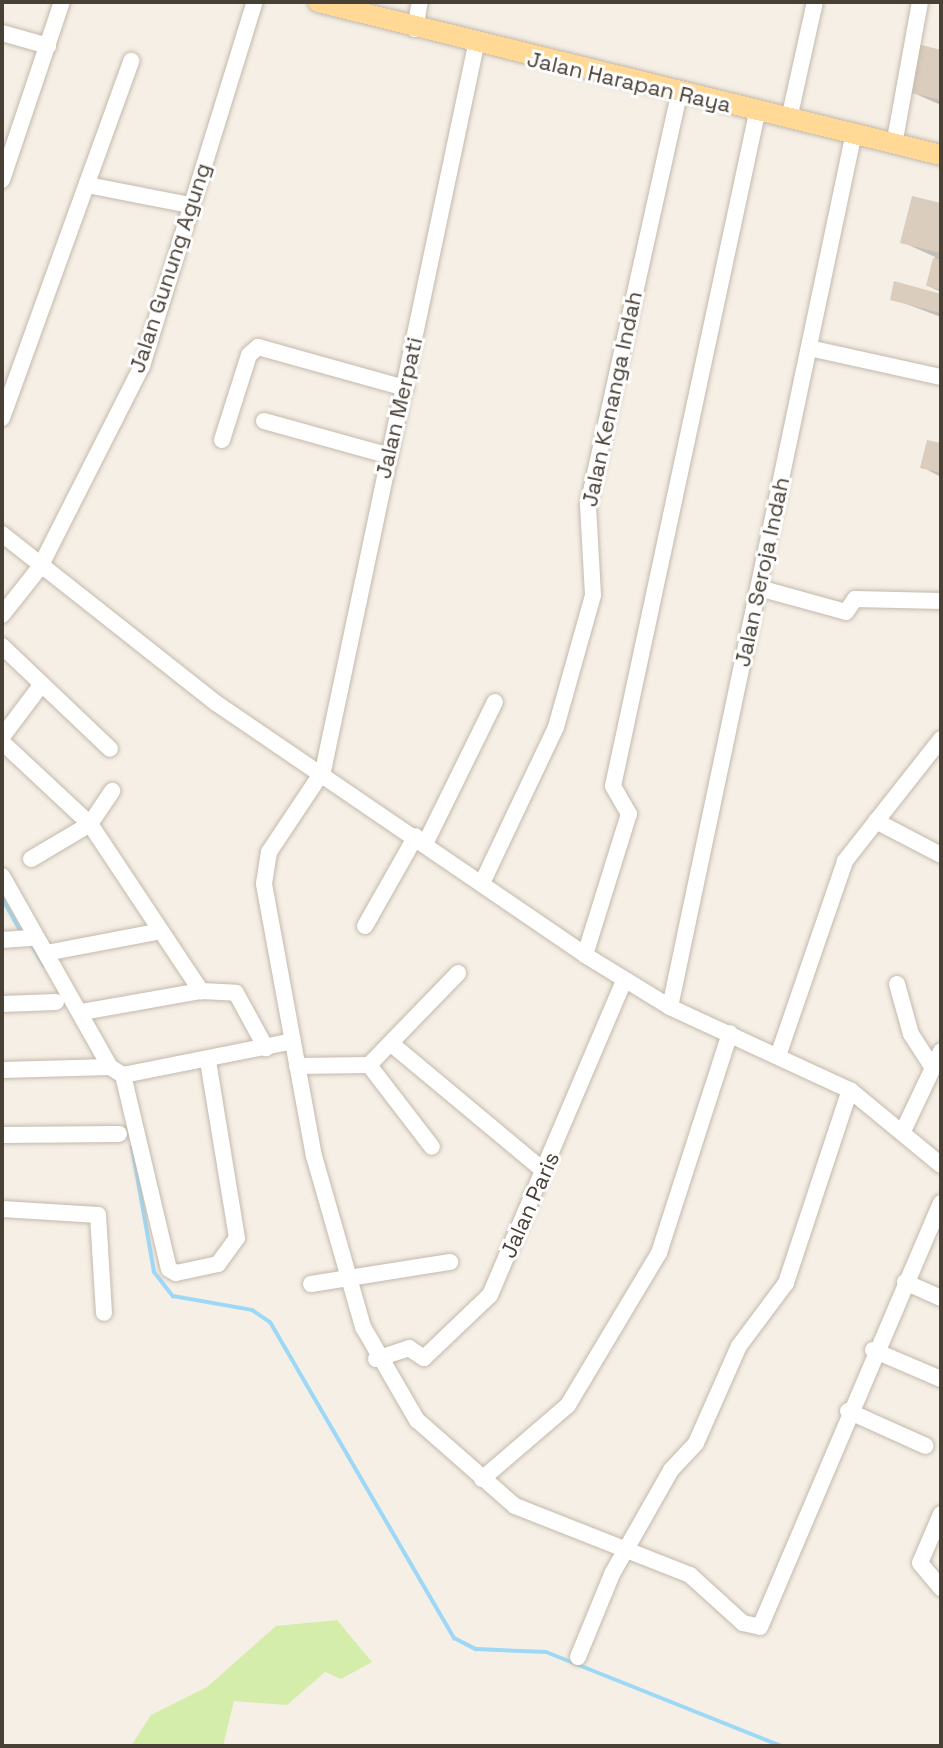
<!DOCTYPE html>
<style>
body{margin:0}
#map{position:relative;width:943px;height:1748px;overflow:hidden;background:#f5efe6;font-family:"Space Grotesk",sans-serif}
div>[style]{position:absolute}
.green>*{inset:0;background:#d4edab}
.shadow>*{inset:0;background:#0003}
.stream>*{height:4px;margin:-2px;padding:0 2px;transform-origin:2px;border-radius:2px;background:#9dd8f7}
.building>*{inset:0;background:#dacdbd}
.roads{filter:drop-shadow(0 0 2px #c4b9ab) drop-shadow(0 0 2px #c4b9ab)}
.minor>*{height:16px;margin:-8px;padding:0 8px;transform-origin:8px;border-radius:8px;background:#fff}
.major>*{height:20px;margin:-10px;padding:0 10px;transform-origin:10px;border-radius:10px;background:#ffd995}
span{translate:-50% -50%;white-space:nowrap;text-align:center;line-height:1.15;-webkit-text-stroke:6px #fff;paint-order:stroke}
.street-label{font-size:22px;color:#483f35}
.frame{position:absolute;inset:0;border:4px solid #483f35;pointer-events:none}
</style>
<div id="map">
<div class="green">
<div style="clip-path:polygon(337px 1620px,372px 1662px,341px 1679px,325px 1672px,287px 1705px,234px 1701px,223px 1746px,131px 1746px,151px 1715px,207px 1687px,276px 1626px)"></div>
</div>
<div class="shadow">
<div style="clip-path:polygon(941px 52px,941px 105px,909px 91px)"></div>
<div style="clip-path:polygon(941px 205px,941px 292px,928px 286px,935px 257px,902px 242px)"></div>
<div style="clip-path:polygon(941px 296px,941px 317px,893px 299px)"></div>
<div style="clip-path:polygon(941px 446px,941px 477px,922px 467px)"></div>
</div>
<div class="stream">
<div style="left:2px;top:898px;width:39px;rotate:61deg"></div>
<div style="left:33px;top:947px;width:22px;rotate:60deg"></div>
<div style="left:132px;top:1147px;width:127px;rotate:80deg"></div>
<div style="left:154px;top:1272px;width:31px;rotate:52deg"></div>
<div style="left:173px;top:1296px;width:80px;rotate:10deg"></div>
<div style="left:252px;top:1310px;width:22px;rotate:34deg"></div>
<div style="left:270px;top:1322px;width:366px;rotate:59.8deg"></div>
<div style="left:454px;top:1638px;width:25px;rotate:27deg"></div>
<div style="left:476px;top:1649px;width:70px;rotate:2.5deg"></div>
<div style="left:546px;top:1652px;width:253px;rotate:21.8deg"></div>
</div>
<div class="building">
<div style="clip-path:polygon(918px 44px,941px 50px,941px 100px,907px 92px)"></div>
<div style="clip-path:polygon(912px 196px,941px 203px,941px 253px,900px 243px)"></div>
<div style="clip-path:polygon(933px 258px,941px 260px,941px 290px,926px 286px)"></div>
<div style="clip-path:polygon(894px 281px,941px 294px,941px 313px,890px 300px)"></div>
<div style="clip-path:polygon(927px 440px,941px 443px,941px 473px,920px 468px)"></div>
</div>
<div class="roads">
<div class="minor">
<div style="left:415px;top:29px;width:27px;rotate:-80deg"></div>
<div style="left:2px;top:33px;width:48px;rotate:15.8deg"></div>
<div style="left:476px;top:45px;width:742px;rotate:101.9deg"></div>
<div style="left:323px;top:771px;width:97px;rotate:123.7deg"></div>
<div style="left:269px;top:852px;width:32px;rotate:99deg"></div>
<div style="left:264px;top:884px;width:277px;rotate:79.6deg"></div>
<div style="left:314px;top:1156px;width:178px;rotate:74deg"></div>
<div style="left:363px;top:1327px;width:108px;rotate:59.9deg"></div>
<div style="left:417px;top:1420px;width:130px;rotate:41.3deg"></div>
<div style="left:515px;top:1506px;width:188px;rotate:21.5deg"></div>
<div style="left:690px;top:1575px;width:72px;rotate:42.2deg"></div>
<div style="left:743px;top:1623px;width:17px;rotate:13deg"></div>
<div style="left:760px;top:1627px;width:461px;rotate:-66.9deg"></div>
<div style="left:789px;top:119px;width:120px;rotate:-77.5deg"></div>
<div style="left:894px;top:145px;width:145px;rotate:-79.7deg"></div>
<div style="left:2px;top:180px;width:188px;rotate:-71.4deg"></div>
<div style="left:87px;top:185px;width:105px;rotate:11deg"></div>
<div style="left:809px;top:348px;width:135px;rotate:12.4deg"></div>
<div style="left:2px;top:418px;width:380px;rotate:-70.1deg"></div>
<div style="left:264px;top:421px;width:128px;rotate:15.5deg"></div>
<div style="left:222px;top:440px;width:89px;rotate:-72.4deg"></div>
<div style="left:249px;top:355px;width:12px;rotate:-42deg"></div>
<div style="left:258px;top:347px;width:153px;rotate:15.6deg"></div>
<div style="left:2px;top:534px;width:273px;rotate:38.3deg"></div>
<div style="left:216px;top:703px;width:447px;rotate:34.3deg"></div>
<div style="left:585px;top:955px;width:100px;rotate:31.5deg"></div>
<div style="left:670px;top:1007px;width:198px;rotate:24.8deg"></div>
<div style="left:850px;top:1090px;width:118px;rotate:39.5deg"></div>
<div style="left:759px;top:588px;width:90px;rotate:15.4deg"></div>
<div style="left:846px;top:612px;width:16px;rotate:-55deg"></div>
<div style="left:855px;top:599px;width:86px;rotate:1.3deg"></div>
<div style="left:2px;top:615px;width:61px;rotate:-51.6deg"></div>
<div style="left:40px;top:567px;width:225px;rotate:-63.1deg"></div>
<div style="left:142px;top:366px;width:381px;rotate:-72.8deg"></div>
<div style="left:2px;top:646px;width:149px;rotate:43.6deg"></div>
<div style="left:2px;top:737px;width:66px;rotate:-53deg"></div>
<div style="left:2px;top:742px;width:120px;rotate:43deg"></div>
<div style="left:90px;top:824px;width:201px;rotate:56.4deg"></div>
<div style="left:201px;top:991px;width:35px;rotate:3deg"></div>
<div style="left:236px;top:993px;width:63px;rotate:61.4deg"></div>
<div style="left:876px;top:821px;width:73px;rotate:27.6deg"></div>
<div style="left:426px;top:842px;width:156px;rotate:-63.8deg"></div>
<div style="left:31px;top:859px;width:69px;rotate:-30.7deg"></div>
<div style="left:90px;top:824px;width:40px;rotate:-56deg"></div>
<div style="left:2px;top:876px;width:219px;rotate:60.5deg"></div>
<div style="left:483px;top:881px;width:170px;rotate:-64.6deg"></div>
<div style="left:556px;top:727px;width:137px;rotate:-74.3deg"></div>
<div style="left:593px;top:595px;width:90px;rotate:-93.2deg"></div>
<div style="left:588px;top:505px;width:422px;rotate:-77.5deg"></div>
<div style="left:365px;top:926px;width:103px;rotate:-60.5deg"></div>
<div style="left:2px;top:940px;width:32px;rotate:-4deg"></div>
<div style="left:46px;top:953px;width:117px;rotate:-10.8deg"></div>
<div style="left:585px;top:955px;width:148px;rotate:-72.7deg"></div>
<div style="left:629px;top:814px;width:32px;rotate:-120deg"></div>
<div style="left:613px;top:786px;width:688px;rotate:-77.92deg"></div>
<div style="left:897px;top:984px;width:52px;rotate:74.4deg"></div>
<div style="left:911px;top:1034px;width:40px;rotate:57.1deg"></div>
<div style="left:2px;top:1004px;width:54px;rotate:-2.1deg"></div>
<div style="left:670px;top:1007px;width:889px;rotate:-78.12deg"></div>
<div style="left:82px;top:1012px;width:121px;rotate:-10deg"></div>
<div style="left:394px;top:1046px;width:195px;rotate:39.8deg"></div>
<div style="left:779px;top:1053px;width:203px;rotate:-71deg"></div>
<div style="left:845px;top:861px;width:155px;rotate:-51.8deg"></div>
<div style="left:369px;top:1065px;width:103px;rotate:52.5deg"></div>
<div style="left:297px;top:1066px;width:72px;rotate:-0.8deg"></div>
<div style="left:369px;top:1065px;width:128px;rotate:-45.9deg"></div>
<div style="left:2px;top:1070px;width:108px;rotate:-1.6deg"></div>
<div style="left:110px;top:1067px;width:15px;rotate:32deg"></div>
<div style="left:123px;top:1075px;width:173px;rotate:-11.3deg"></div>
<div style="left:123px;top:1075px;width:199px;rotate:76.7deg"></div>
<div style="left:169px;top:1269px;width:8px;rotate:30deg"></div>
<div style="left:176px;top:1273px;width:43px;rotate:-12.1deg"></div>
<div style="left:218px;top:1264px;width:32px;rotate:-54deg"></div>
<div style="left:237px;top:1238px;width:179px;rotate:-99.3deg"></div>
<div style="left:904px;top:1129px;width:86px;rotate:-64.6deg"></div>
<div style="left:2px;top:1135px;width:117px;rotate:-0.5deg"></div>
<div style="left:2px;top:1209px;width:96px;rotate:3.6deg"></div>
<div style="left:98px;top:1215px;width:98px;rotate:86.5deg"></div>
<div style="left:905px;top:1282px;width:39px;rotate:24deg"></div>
<div style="left:311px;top:1284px;width:141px;rotate:-9deg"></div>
<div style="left:873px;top:1350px;width:74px;rotate:23.1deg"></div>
<div style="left:376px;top:1359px;width:35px;rotate:-18deg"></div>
<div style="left:409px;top:1348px;width:18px;rotate:34deg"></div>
<div style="left:424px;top:1358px;width:91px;rotate:-43.7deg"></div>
<div style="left:490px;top:1295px;width:341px;rotate:-66.9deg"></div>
<div style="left:848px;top:1411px;width:85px;rotate:24.2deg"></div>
<div style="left:482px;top:1479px;width:113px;rotate:-40.7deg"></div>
<div style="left:568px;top:1405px;width:177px;rotate:-59.1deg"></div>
<div style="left:659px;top:1253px;width:231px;rotate:-72.1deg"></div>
<div style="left:941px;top:1514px;width:53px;rotate:113.2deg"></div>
<div style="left:920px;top:1563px;width:33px;rotate:50deg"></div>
<div style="left:578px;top:1657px;width:90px;rotate:-67.7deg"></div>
<div style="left:612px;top:1574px;width:120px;rotate:-60.4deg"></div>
<div style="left:671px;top:1470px;width:37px;rotate:-47deg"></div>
<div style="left:696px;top:1443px;width:106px;rotate:-66.1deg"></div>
<div style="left:739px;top:1346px;width:79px;rotate:-53.3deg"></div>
<div style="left:786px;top:1283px;width:203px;rotate:-71.7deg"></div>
</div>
<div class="major">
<div style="left:318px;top:2px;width:642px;rotate:13.8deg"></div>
</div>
</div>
<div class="street-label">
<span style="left:629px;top:82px;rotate:13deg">Jalan Harapan Raya</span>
<span style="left:170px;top:268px;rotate:-72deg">Jalan Gunung Agung</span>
<span style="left:612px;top:399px;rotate:-78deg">Jalan Kenanga Indah</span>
<span style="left:399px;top:408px;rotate:-77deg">Jalan Merpati</span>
<span style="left:762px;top:572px;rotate:-78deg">Jalan Seroja Indah</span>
<span style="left:530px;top:1205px;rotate:-66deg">Jalan Paris</span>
</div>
<div class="frame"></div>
</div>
